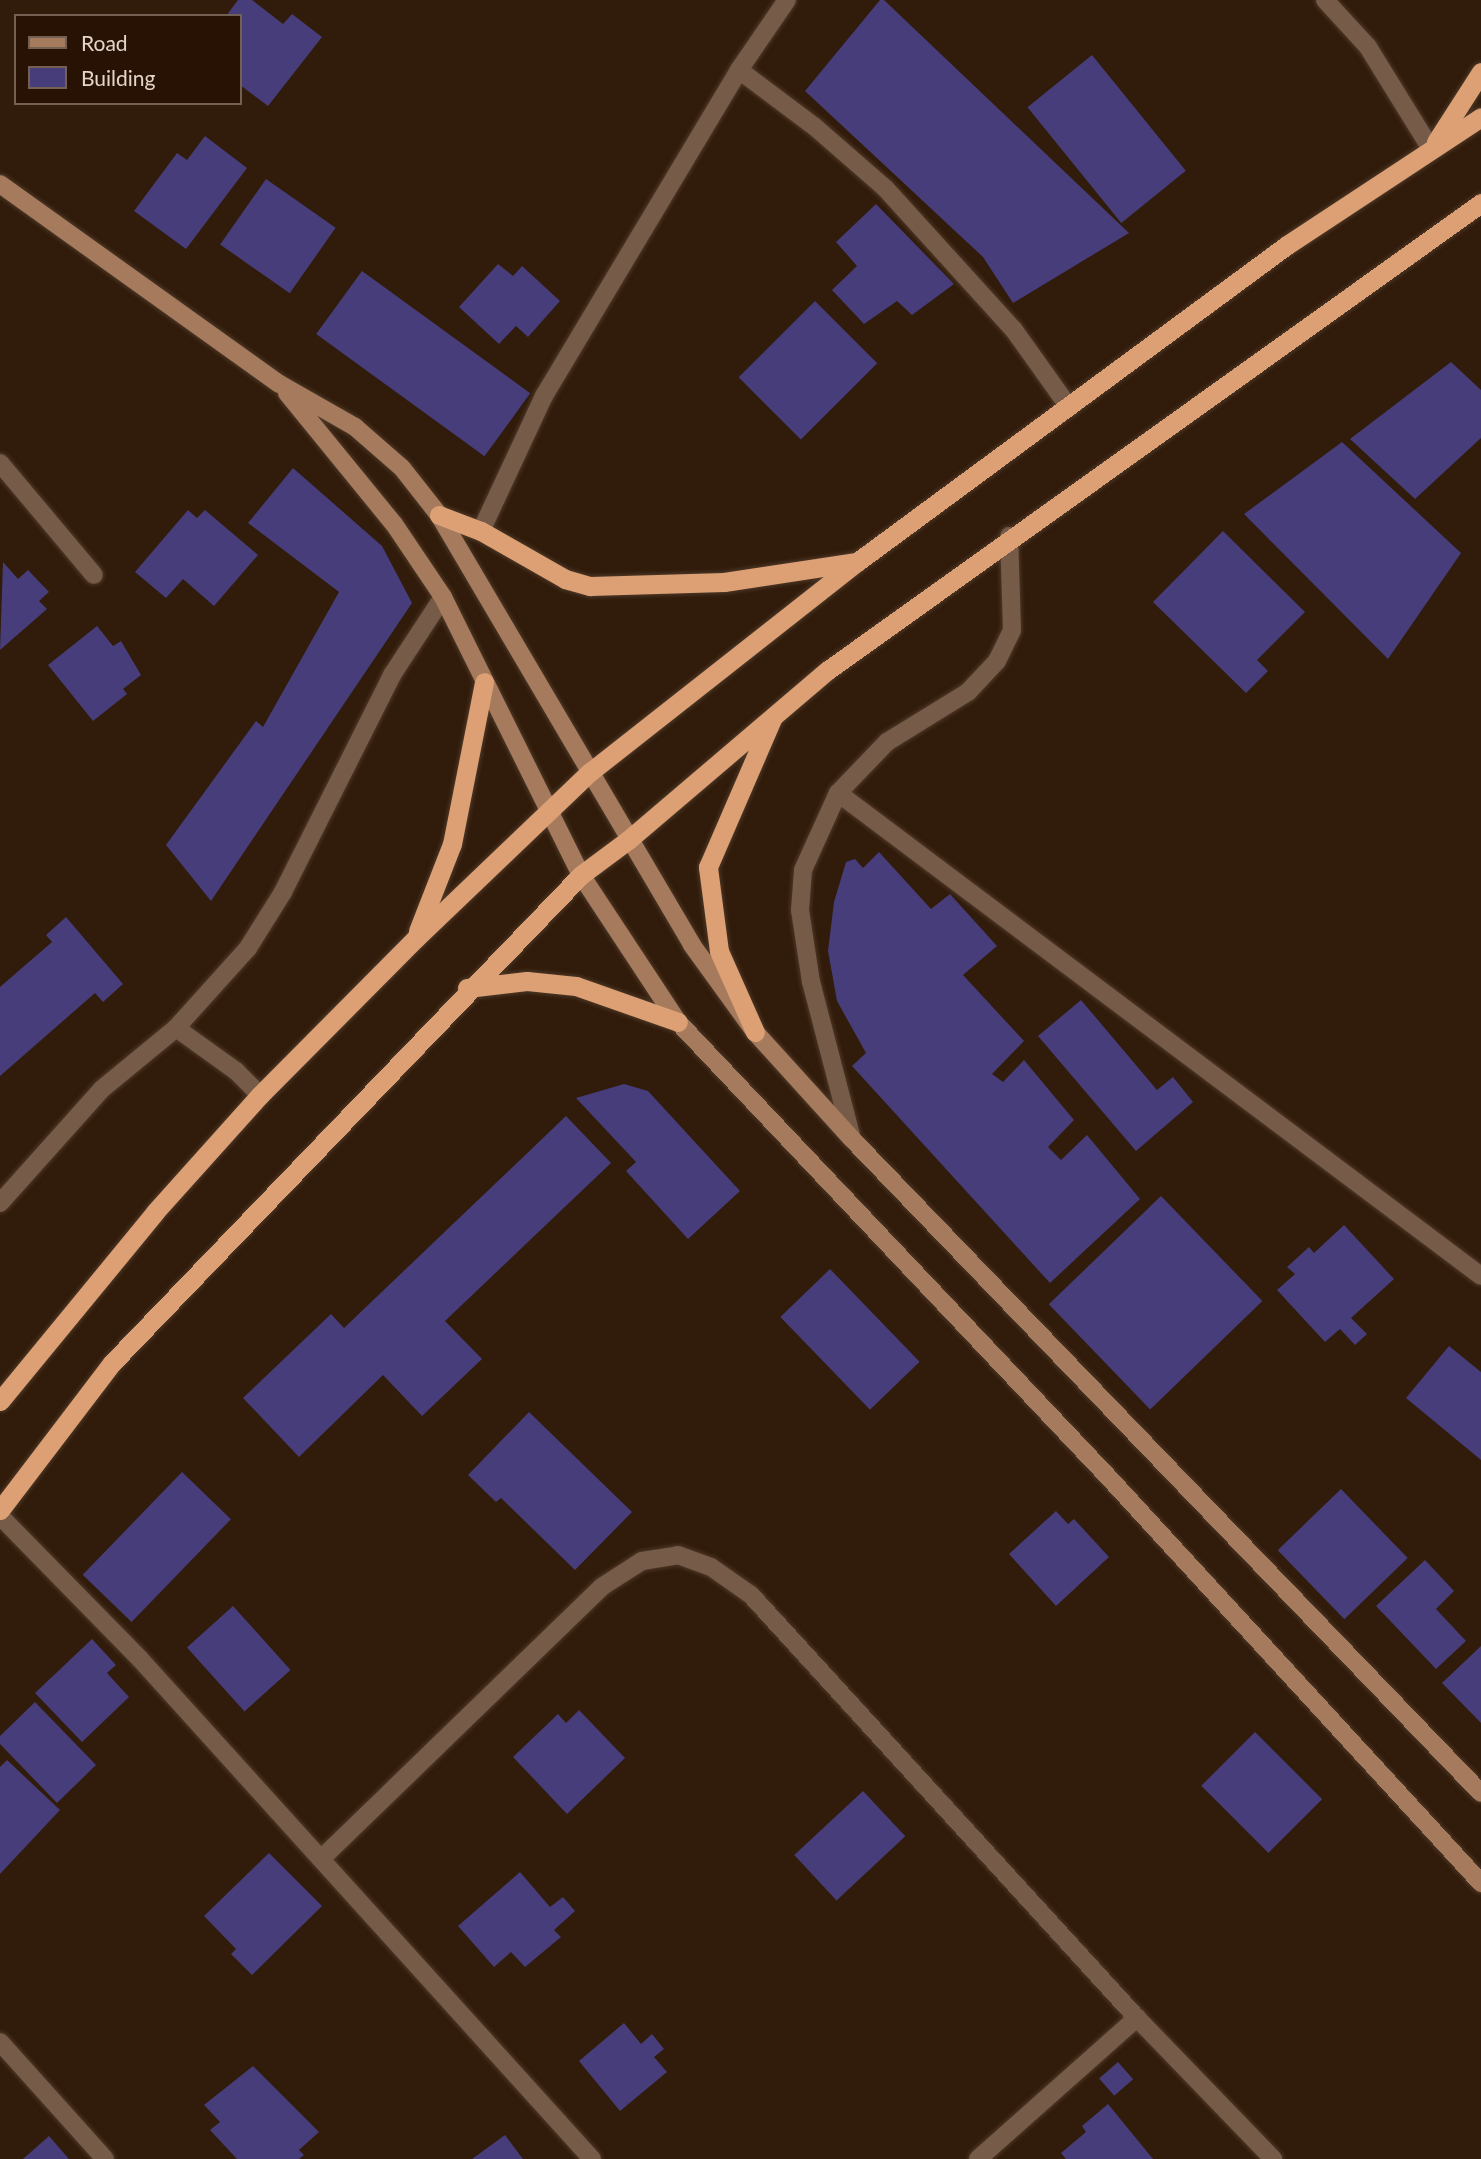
<!DOCTYPE html>
<style>
body{margin:0}
#map{position:relative;width:1481px;height:2159px;overflow:hidden;background:#311b0a;font-family:Lato,sans-serif}
div>[style]{position:absolute}
.building>*{inset:0;background:#463d7a;transform-origin:0 0}
.roads{filter:drop-shadow(0 0 2px #4e3929) drop-shadow(0 0 2px #4e3929)}
.minor>*{height:18px;margin:-9px;padding:0 9px;transform-origin:9px;border-radius:9px;background:#765b48}
.secondary>*{height:18px;margin:-9px;padding:0 9px;transform-origin:9px;border-radius:9px;background:#a67b5d}
.trunk>*{height:19px;margin:-9.5px;padding:0 9.5px;transform-origin:9.5px;border-radius:9.5px;background:#dca074}
span{translate:-50% -50%;white-space:nowrap;text-align:center;line-height:1.15;-webkit-text-stroke:5px #271203;paint-order:stroke}
.legend{position:absolute;left:14px;top:14px;width:228px;height:91px;box-sizing:border-box;background:#271203;border:2px solid #736053;margin:0;padding:9px 12px;list-style:none;font-size:21px;color:#e4d4ca}
.legend li{display:flex;align-items:center;gap:14px;height:35px}
.legend b{width:35px;border:2px solid #736053}
</style>
<div id="map">
<div class="building">
<div style="clip-path:polygon(238px 0,252px 0,283px 24px,292px 14px,322px 37px,268px 106px,240px 85px,240px 16px,226px 16px)"></div>
<div style="clip-path:polygon(880px 0,884px 0,1129px 233px,1013px 303px,983px 257px,805px 91px)"></div>
<div style="left:1092px;top:55px;width:149px;height:83px;rotate:51deg"></div>
<div style="clip-path:polygon(205px 136px,247px 168px,186px 249px,134px 211px,177px 153px,187px 160px)"></div>
<div style="left:266px;top:179px;width:85px;height:80px;rotate:35deg"></div>
<div style="clip-path:polygon(876px 204px,954px 284px,912px 315px,897px 301px,864px 324px,832px 290px,857px 266px,836px 242px)"></div>
<div style="clip-path:polygon(498px 264px,513px 276px,522px 266px,560px 301px,528px 337px,516px 326px,499px 344px,459px 307px)"></div>
<div style="left:362px;top:271px;width:208px;height:78px;rotate:36deg"></div>
<div style="left:815px;top:301px;width:88px;height:108px;rotate:45deg"></div>
<div style="clip-path:polygon(1451px 362px,1481px 390px,1481px 438px,1415px 499px,1350px 439px)"></div>
<div style="clip-path:polygon(1342px 442px,1461px 553px,1388px 659px,1244px 514px)"></div>
<div style="clip-path:polygon(293px 468px,382px 546px,412px 603px,211px 901px,166px 845px,256px 721px,263px 727px,339px 592px,248px 523px)"></div>
<div style="clip-path:polygon(188px 510px,197px 518px,205px 510px,258px 555px,214px 606px,183px 579px,166px 598px,135px 572px)"></div>
<div style="clip-path:polygon(1223px 531px,1305px 612px,1257px 660px,1268px 671px,1246px 693px,1153px 602px)"></div>
<div style="clip-path:polygon(3px 562px,18px 579px,28px 570px,49px 592px,39px 601px,47px 609px,0 650px)"></div>
<div style="clip-path:polygon(97px 626px,113px 646px,121px 641px,141px 675px,123px 689px,127px 694px,93px 721px,48px 665px)"></div>
<div style="clip-path:polygon(879px 852px,931px 909px,950px 894px,997px 946px,963px 975px,1024px 1041px,992px 1074px,1003px 1082px,1024px 1060px,1074px 1120px,1048px 1147px,1061px 1160px,1087px 1135px,1140px 1199px,1050px 1283px,852px 1066px,866px 1053px,837px 1001px,828px 951px,834px 902px,846px 862px,855px 859px,863px 868px)"></div>
<div style="clip-path:polygon(66px 917px,123px 984px,103px 1002px,95px 993px,0 1076px,0 987px,52px 942px,46px 935px)"></div>
<div style="clip-path:polygon(1081px 1000px,1157px 1090px,1173px 1077px,1193px 1102px,1136px 1151px,1038px 1036px)"></div>
<div style="clip-path:polygon(624px 1084px,648px 1091px,740px 1191px,688px 1239px,626px 1171px,636px 1162px,576px 1098px)"></div>
<div style="clip-path:polygon(566px 1116px,611px 1163px,445px 1321px,482px 1359px,422px 1416px,383px 1375px,299px 1457px,243px 1398px,331px 1314px,344px 1328px)"></div>
<div style="left:1161px;top:1196px;width:146px;height:156px;rotate:46deg"></div>
<div style="clip-path:polygon(1344px 1225px,1394px 1279px,1351px 1318px,1367px 1334px,1355px 1345px,1340px 1329px,1325px 1342px,1277px 1290px,1295px 1274px,1287px 1267px,1309px 1247px,1314px 1253px)"></div>
<div style="left:830px;top:1269px;width:129px;height:69px;rotate:46deg"></div>
<div style="clip-path:polygon(1449px 1346px,1481px 1372px,1481px 1460px,1406px 1398px)"></div>
<div style="clip-path:polygon(529px 1412px,632px 1512px,575px 1570px,501px 1498px,496px 1502px,468px 1475px)"></div>
<div style="left:182px;top:1472px;width:68px;height:143px;rotate:44deg"></div>
<div style="left:1341px;top:1489px;width:96px;height:88px;rotate:46deg"></div>
<div style="clip-path:polygon(1056px 1511px,1068px 1524px,1074px 1519px,1109px 1557px,1056px 1606px,1009px 1554px)"></div>
<div style="clip-path:polygon(1425px 1560px,1454px 1591px,1436px 1609px,1466px 1641px,1436px 1669px,1376px 1606px)"></div>
<div style="left:233px;top:1606px;width:86px;height:62px;rotate:48deg"></div>
<div style="clip-path:polygon(92px 1639px,116px 1665px,107px 1673px,129px 1697px,82px 1742px,35px 1693px)"></div>
<div style="clip-path:polygon(1481px 1646px,1481px 1723px,1442px 1683px)"></div>
<div style="clip-path:polygon(35px 1702px,96px 1765px,57px 1803px,0 1744px,0 1736px)"></div>
<div style="clip-path:polygon(579px 1710px,625px 1758px,567px 1814px,513px 1757px,558px 1714px,566px 1723px)"></div>
<div style="left:1255px;top:1732px;width:95px;height:76px;rotate:45deg"></div>
<div style="clip-path:polygon(7px 1760px,60px 1810px,0 1874px,0 1767px)"></div>
<div style="left:863px;top:1791px;width:62px;height:94px;rotate:47deg"></div>
<div style="clip-path:polygon(269px 1853px,322px 1906px,252px 1975px,231px 1954px,236px 1949px,204px 1916px)"></div>
<div style="clip-path:polygon(520px 1872px,550px 1907px,563px 1897px,575px 1911px,554px 1930px,561px 1937px,525px 1967px,511px 1952px,494px 1967px,458px 1926px)"></div>
<div style="clip-path:polygon(624px 2023px,641px 2044px,652px 2034px,664px 2049px,654px 2057px,667px 2072px,620px 2111px,579px 2061px)"></div>
<div style="left:1118px;top:2062px;width:23px;height:25px;rotate:49deg"></div>
<div style="clip-path:polygon(253px 2066px,319px 2132px,299px 2150px,304px 2155px,299px 2159px,237px 2159px,210px 2130px,220px 2122px,204px 2105px)"></div>
<div style="clip-path:polygon(1108px 2104px,1153px 2159px,1066px 2159px,1061px 2153px,1086px 2132px,1082px 2126px)"></div>
<div style="clip-path:polygon(505px 2135px,523px 2159px,472px 2159px)"></div>
<div style="clip-path:polygon(49px 2136px,69px 2159px,23px 2159px)"></div>
</div>
<div class="roads">
<div class="minor">
<div style="left:1325px;top:0;width:64px;rotate:47.5deg"></div>
<div style="left:1368px;top:47px;width:120px;rotate:58.3deg"></div>
<div style="left:739px;top:70px;width:95px;rotate:36.9deg"></div>
<div style="left:815px;top:127px;width:94px;rotate:41.1deg"></div>
<div style="left:886px;top:189px;width:190px;rotate:47.8deg"></div>
<div style="left:1014px;top:330px;width:95px;rotate:54.5deg"></div>
<div style="left:0;top:463px;width:146px;rotate:50deg"></div>
<div style="left:481px;top:531px;width:149px;rotate:-65deg"></div>
<div style="left:544px;top:396px;width:380px;rotate:-59.1deg"></div>
<div style="left:739px;top:70px;width:85px;rotate:-55.6deg"></div>
<div style="left:838px;top:793px;width:804px;rotate:36.91deg"></div>
<div style="left:176px;top:1028px;width:74px;rotate:35.6deg"></div>
<div style="left:236px;top:1071px;width:34px;rotate:45deg"></div>
<div style="left:852px;top:1139px;width:162px;rotate:-104.6deg"></div>
<div style="left:811px;top:982px;width:73px;rotate:-98.7deg"></div>
<div style="left:800px;top:910px;width:40px;rotate:-85.7deg"></div>
<div style="left:803px;top:870px;width:85px;rotate:-65.6deg"></div>
<div style="left:838px;top:793px;width:71px;rotate:-46.1deg"></div>
<div style="left:887px;top:742px;width:95px;rotate:-31.7deg"></div>
<div style="left:968px;top:692px;width:42px;rotate:-46.9deg"></div>
<div style="left:997px;top:661px;width:34px;rotate:-64deg"></div>
<div style="left:1012px;top:630px;width:94px;rotate:-91.8deg"></div>
<div style="left:0;top:1203px;width:153px;rotate:-48.2deg"></div>
<div style="left:102px;top:1089px;width:96px;rotate:-39.5deg"></div>
<div style="left:176px;top:1028px;width:108px;rotate:-48deg"></div>
<div style="left:248px;top:948px;width:66px;rotate:-58deg"></div>
<div style="left:283px;top:892px;width:243px;rotate:-63.3deg"></div>
<div style="left:392px;top:675px;width:93px;rotate:-56.8deg"></div>
<div style="left:0;top:1516px;width:200px;rotate:45.6deg"></div>
<div style="left:140px;top:1659px;width:674px;rotate:47.89deg"></div>
<div style="left:321px;top:1859px;width:392px;rotate:-44.1deg"></div>
<div style="left:603px;top:1586px;width:46px;rotate:-32.7deg"></div>
<div style="left:642px;top:1561px;width:36px;rotate:-9deg"></div>
<div style="left:678px;top:1555px;width:35px;rotate:20deg"></div>
<div style="left:711px;top:1567px;width:49px;rotate:35deg"></div>
<div style="left:751px;top:1595px;width:573px;rotate:47.62deg"></div>
<div style="left:1137px;top:2018px;width:196px;rotate:46deg"></div>
<div style="left:0;top:2042px;width:157px;rotate:48.1deg"></div>
<div style="left:978px;top:2159px;width:213px;rotate:-41.6deg"></div>
</div>
<div class="secondary">
<div style="left:0;top:184px;width:342px;rotate:35.6deg"></div>
<div style="left:278px;top:383px;width:89px;rotate:29.7deg"></div>
<div style="left:355px;top:427px;width:62px;rotate:41.1deg"></div>
<div style="left:402px;top:468px;width:60px;rotate:51.8deg"></div>
<div style="left:439px;top:515px;width:499px;rotate:59.5deg"></div>
<div style="left:692px;top:945px;width:107px;rotate:54.1deg"></div>
<div style="left:755px;top:1032px;width:144px;rotate:47.8deg"></div>
<div style="left:852px;top:1139px;width:907px;rotate:46.12deg"></div>
<div style="left:287px;top:393px;width:169px;rotate:50.8deg"></div>
<div style="left:394px;top:524px;width:88px;rotate:56.1deg"></div>
<div style="left:443px;top:597px;width:310px;rotate:63.6deg"></div>
<div style="left:581px;top:875px;width:176px;rotate:56.6deg"></div>
<div style="left:678px;top:1022px;width:632px;rotate:46.6deg"></div>
<div style="left:1112px;top:1481px;width:546px;rotate:47.45deg"></div>
</div>
<div class="trunk">
<div style="left:1436px;top:142px;width:83px;rotate:-57.3deg"></div>
<div style="left:439px;top:515px;width:45px;rotate:20.9deg"></div>
<div style="left:481px;top:531px;width:97px;rotate:29.7deg"></div>
<div style="left:565px;top:579px;width:26px;rotate:16deg"></div>
<div style="left:590px;top:586px;width:134px;rotate:-1.7deg"></div>
<div style="left:724px;top:582px;width:134px;rotate:-8.6deg"></div>
<div style="left:418px;top:931px;width:93px;rotate:-68.7deg"></div>
<div style="left:452px;top:844px;width:165px;rotate:-78.8deg"></div>
<div style="left:467px;top:988px;width:60px;rotate:-6.7deg"></div>
<div style="left:527px;top:981px;width:49px;rotate:5.8deg"></div>
<div style="left:576px;top:986px;width:108px;rotate:19.4deg"></div>
<div style="left:755px;top:1032px;width:89px;rotate:-114deg"></div>
<div style="left:719px;top:951px;width:85px;rotate:-97.5deg"></div>
<div style="left:708px;top:867px;width:161px;rotate:-66.6deg"></div>
<div style="left:0;top:1401px;width:244px;rotate:-50.6deg"></div>
<div style="left:155px;top:1212px;width:157px;rotate:-48.1deg"></div>
<div style="left:260px;top:1095px;width:221px;rotate:-45.2deg"></div>
<div style="left:416px;top:938px;width:240px;rotate:-43.7deg"></div>
<div style="left:590px;top:772px;width:340px;rotate:-38.2deg"></div>
<div style="left:857px;top:562px;width:534px;rotate:-36.4deg"></div>
<div style="left:1287px;top:245px;width:232px;rotate:-33.4deg"></div>
<div style="left:0;top:1510px;width:185px;rotate:-52.7deg"></div>
<div style="left:112px;top:1363px;width:677px;rotate:-46.14deg"></div>
<div style="left:581px;top:875px;width:59px;rotate:-36.7deg"></div>
<div style="left:628px;top:840px;width:262px;rotate:-40.4deg"></div>
<div style="left:828px;top:670px;width:803px;rotate:-35.57deg"></div>
</div>
</div>
<ul class="legend">
<li><b style="height:9px;background:#a67b5d"></b>Road</li>
<li><b style="height:19px;background:#463d7a"></b>Building</li>
</ul>
</div>
